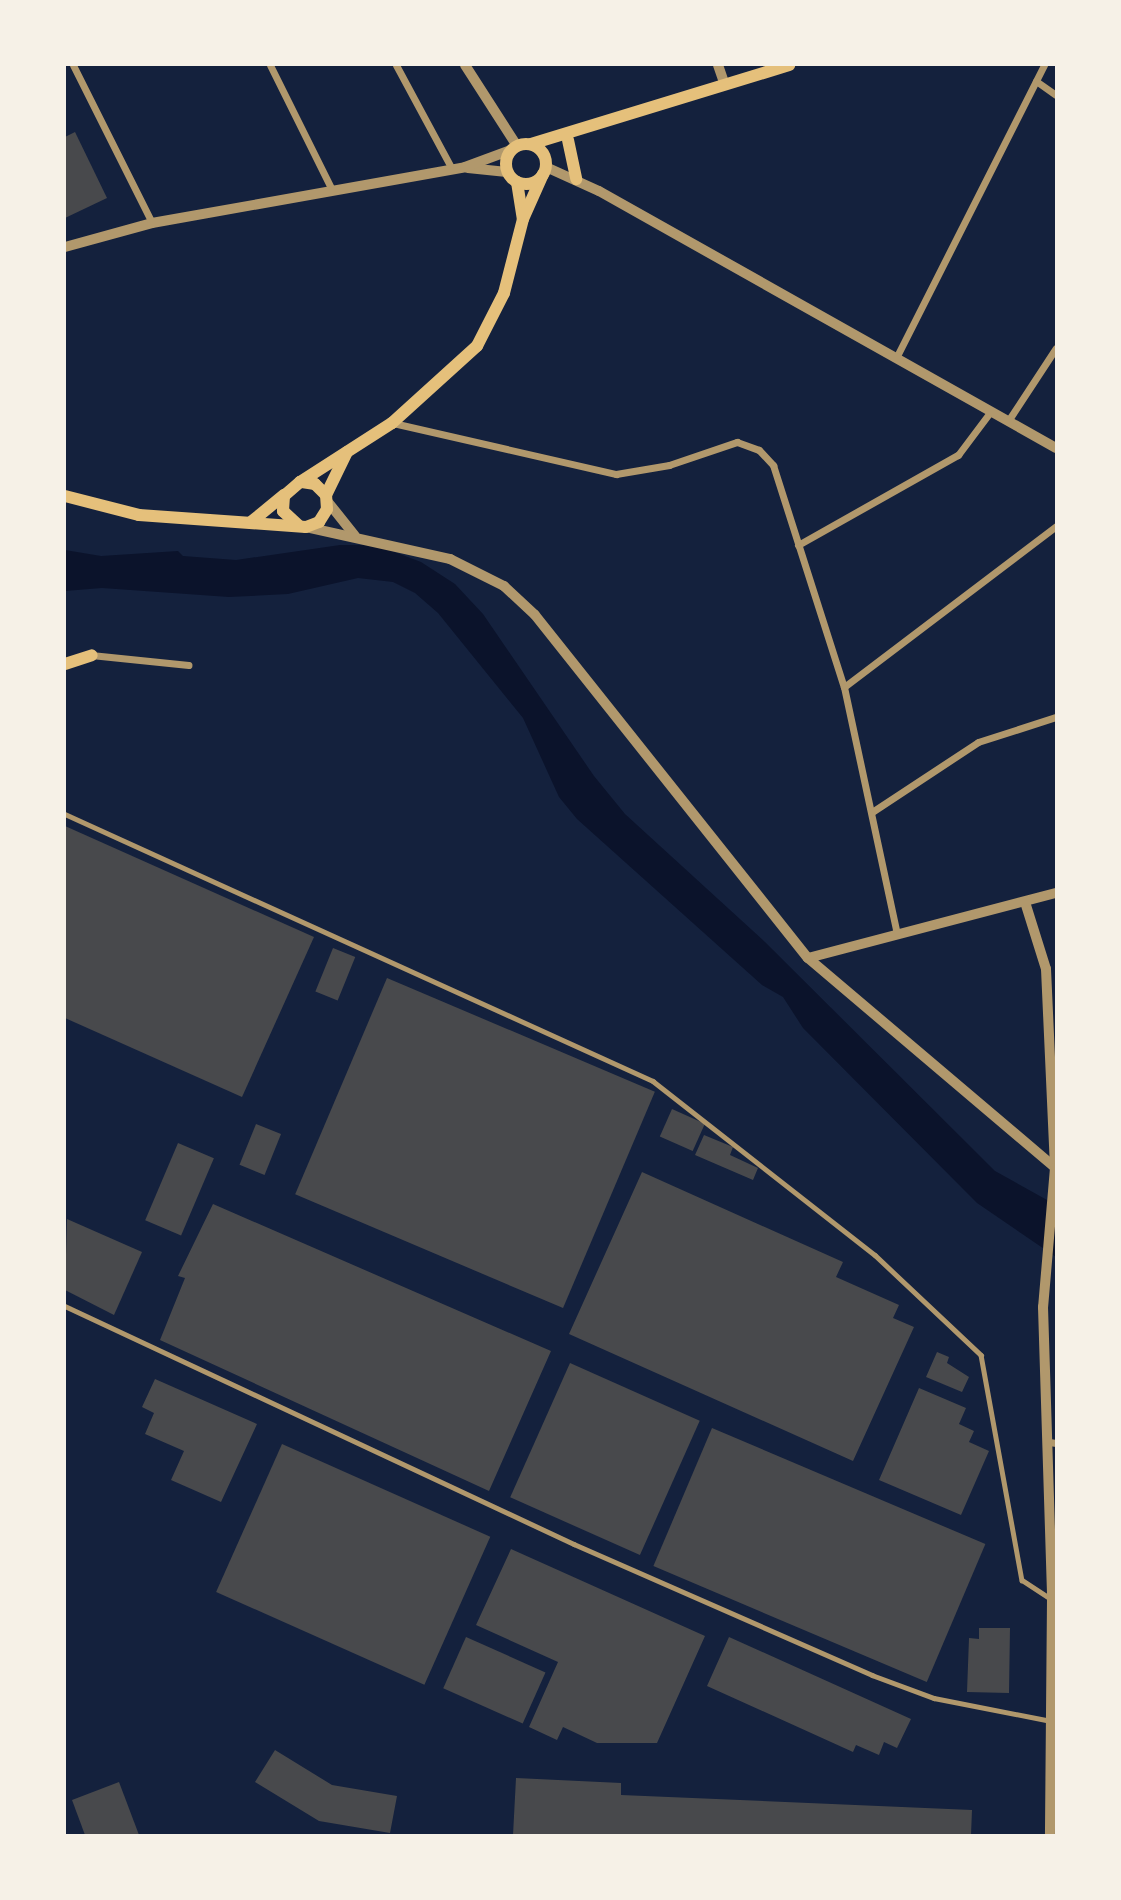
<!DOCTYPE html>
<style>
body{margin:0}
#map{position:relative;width:1121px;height:1900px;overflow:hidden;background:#14213d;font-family:"IBM Plex Sans",sans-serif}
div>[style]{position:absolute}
.water>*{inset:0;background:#0b132b}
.building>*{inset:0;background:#48494c;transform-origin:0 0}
.service>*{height:4.5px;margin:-2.25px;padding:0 2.25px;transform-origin:2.25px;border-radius:2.25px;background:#b1986c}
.minor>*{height:7px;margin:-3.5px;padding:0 3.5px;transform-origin:3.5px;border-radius:3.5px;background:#b1986c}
.tertiary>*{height:10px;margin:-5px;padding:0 5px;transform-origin:5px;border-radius:5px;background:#b1986c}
.secondary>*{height:12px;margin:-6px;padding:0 6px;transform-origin:6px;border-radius:6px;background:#e5c07b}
.secondary>.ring{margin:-6px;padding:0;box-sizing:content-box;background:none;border:12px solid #e5c07b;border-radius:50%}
span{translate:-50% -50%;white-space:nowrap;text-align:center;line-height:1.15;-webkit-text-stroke:6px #f6f1e7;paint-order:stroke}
.frame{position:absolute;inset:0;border:66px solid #f6f1e7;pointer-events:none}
</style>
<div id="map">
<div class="water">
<div style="clip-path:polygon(340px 545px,376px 545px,421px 562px,455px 584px,483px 614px,594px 776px,625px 814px,765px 942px,995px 1171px,1056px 1205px,1056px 1257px,977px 1203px,803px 1028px,783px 997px,762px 985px,577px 819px,559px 797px,523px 718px,438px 613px,415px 593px,393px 582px,358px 578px,288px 594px,229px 597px,102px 588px,65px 591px,65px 550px,101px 556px,178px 551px,183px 556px,236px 560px)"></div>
</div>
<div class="building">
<div style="clip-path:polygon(75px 132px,107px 198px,65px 218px,65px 137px)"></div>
<div style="clip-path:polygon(65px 826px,314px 937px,242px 1097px,65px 1018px)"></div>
<div style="left:333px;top:948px;width:24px;height:47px;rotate:22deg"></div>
<div style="left:387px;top:978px;width:291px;height:235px;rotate:23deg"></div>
<div style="left:672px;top:1109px;width:36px;height:30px;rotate:24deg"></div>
<div style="left:256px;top:1124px;width:27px;height:44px;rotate:22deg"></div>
<div style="clip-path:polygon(704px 1135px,733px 1147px,730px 1155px,758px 1168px,753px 1180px,695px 1155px)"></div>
<div style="left:178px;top:1143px;width:39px;height:84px;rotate:23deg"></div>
<div style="clip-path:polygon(642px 1172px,843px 1262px,836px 1277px,899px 1305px,893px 1318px,914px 1327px,853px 1461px,569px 1334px)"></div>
<div style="clip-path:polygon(213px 1204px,551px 1351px,489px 1491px,160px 1340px,185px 1278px,178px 1276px)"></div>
<div style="clip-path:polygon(67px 1219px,142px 1252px,114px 1315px,65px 1290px)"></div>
<div style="clip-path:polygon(937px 1352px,949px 1357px,947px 1363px,969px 1377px,962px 1392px,926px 1377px)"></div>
<div style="left:570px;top:1363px;width:142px;height:147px;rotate:24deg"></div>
<div style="clip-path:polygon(155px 1379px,257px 1424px,221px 1502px,171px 1480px,184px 1451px,145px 1434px,154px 1413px,142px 1407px)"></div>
<div style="clip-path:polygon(919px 1388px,966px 1408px,959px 1424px,974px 1431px,969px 1442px,989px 1451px,961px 1515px,879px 1480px)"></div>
<div style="left:712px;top:1428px;width:297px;height:150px;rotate:23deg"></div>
<div style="left:282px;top:1444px;width:228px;height:162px;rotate:24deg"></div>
<div style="clip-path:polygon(511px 1549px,705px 1636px,657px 1743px,597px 1743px,563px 1727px,557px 1740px,529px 1727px,558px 1662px,476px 1625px)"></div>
<div style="clip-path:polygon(979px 1628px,1010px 1628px,1009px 1693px,967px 1692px,969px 1638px,979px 1639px)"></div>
<div style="left:466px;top:1637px;width:87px;height:56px;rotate:24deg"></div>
<div style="clip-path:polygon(729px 1637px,911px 1719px,897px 1748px,884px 1742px,879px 1755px,856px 1745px,853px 1752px,707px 1686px)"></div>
<div style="clip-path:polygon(275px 1750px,332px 1785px,397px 1796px,390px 1833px,319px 1821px,255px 1782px)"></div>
<div style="clip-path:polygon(516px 1778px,621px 1783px,621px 1795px,972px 1810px,971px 1835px,513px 1835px)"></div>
<div style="clip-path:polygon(119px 1782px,139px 1835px,85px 1835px,72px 1800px)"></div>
</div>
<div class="service">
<div style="left:65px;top:814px;width:646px;rotate:24.42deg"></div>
<div style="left:653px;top:1081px;width:282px;rotate:38.1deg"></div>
<div style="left:875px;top:1255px;width:146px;rotate:43.3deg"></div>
<div style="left:981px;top:1355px;width:229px;rotate:79.7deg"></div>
<div style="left:1022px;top:1580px;width:35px;rotate:33deg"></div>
<div style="left:65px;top:1306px;width:562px;rotate:25.06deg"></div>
<div style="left:574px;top:1544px;width:326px;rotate:23.7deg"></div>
<div style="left:872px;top:1675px;width:66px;rotate:20.4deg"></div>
<div style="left:934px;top:1698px;width:119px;rotate:11.1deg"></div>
</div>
<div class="minor">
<div style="left:73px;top:65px;width:177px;rotate:63.4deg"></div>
<div style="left:270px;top:65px;width:140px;rotate:63.6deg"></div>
<div style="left:396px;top:65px;width:118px;rotate:61.7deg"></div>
<div style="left:1036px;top:81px;width:24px;rotate:35deg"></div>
<div style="left:896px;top:358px;width:328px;rotate:-63.2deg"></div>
<div style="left:1008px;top:421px;width:87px;rotate:-56.7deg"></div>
<div style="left:393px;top:423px;width:229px;rotate:12.9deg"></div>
<div style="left:616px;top:474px;width:54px;rotate:-9.6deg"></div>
<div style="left:669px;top:465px;width:72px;rotate:-18.7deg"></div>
<div style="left:737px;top:442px;width:23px;rotate:20deg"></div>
<div style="left:759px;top:450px;width:21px;rotate:47deg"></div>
<div style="left:773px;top:465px;width:233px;rotate:72.3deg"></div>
<div style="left:844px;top:687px;width:253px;rotate:77.9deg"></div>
<div style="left:798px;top:545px;width:184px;rotate:-29.4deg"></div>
<div style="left:958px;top:455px;width:55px;rotate:-53.1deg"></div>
<div style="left:91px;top:655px;width:98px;rotate:5.9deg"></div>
<div style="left:844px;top:687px;width:266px;rotate:-37.2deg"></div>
<div style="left:872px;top:812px;width:127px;rotate:-33.4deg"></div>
<div style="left:978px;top:742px;width:82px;rotate:-17.8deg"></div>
<div style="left:1049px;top:1442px;width:7px;rotate:8deg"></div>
</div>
<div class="tertiary">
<div style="left:465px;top:65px;width:96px;rotate:57.3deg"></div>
<div style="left:718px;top:65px;width:21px;rotate:71deg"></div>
<div style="left:546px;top:167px;width:58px;rotate:24.4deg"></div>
<div style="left:599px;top:191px;width:524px;rotate:29.35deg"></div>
<div style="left:468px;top:168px;width:39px;rotate:6deg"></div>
<div style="left:65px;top:247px;width:90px;rotate:-15.4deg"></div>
<div style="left:152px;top:223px;width:318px;rotate:-10.1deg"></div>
<div style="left:465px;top:167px;width:49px;rotate:-20.3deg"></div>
<div style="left:328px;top:502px;width:43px;rotate:51.5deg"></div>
<div style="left:306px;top:527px;width:148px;rotate:12.5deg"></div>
<div style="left:450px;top:559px;width:60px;rotate:26.6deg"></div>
<div style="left:504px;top:586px;width:42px;rotate:43.1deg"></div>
<div style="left:535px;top:615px;width:438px;rotate:51.5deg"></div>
<div style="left:808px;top:958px;width:325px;rotate:40.3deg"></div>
<div style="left:1025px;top:902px;width:70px;rotate:72.6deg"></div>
<div style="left:1046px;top:969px;width:199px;rotate:87.4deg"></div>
<div style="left:1055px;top:1168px;width:140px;rotate:94.9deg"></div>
<div style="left:1043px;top:1307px;width:292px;rotate:88.2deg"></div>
<div style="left:1052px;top:1599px;width:236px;rotate:90.5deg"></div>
<div style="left:808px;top:958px;width:256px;rotate:-14.7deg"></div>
</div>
<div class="secondary">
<div style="left:568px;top:140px;width:40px;rotate:78deg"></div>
<div class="ring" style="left:506px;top:144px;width:28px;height:28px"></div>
<div style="left:531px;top:144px;width:270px;rotate:-17deg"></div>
<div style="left:517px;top:182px;width:37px;rotate:81deg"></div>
<div style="left:300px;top:482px;width:109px;rotate:-32.7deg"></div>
<div style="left:392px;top:423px;width:115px;rotate:-42.2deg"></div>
<div style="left:477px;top:346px;width:59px;rotate:-63deg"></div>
<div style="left:504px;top:293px;width:76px;rotate:-75.6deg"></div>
<div style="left:523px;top:219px;width:49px;rotate:-66deg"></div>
<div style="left:326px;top:495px;width:48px;rotate:-64deg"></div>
<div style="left:65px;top:496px;width:76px;rotate:14.4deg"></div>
<div style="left:139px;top:515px;width:167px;rotate:4.1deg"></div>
<div style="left:306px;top:527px;width:14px;rotate:-21deg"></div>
<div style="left:319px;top:522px;width:15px;rotate:-58deg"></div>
<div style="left:327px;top:509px;width:14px;rotate:-94deg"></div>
<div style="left:326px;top:495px;width:16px;rotate:-135deg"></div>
<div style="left:315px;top:484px;width:15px;rotate:-172deg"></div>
<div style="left:300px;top:482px;width:21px;rotate:139deg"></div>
<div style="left:284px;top:496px;width:15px;rotate:94deg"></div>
<div style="left:283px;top:511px;width:22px;rotate:43deg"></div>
<div style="left:251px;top:522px;width:43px;rotate:-39.3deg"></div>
<div style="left:65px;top:664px;width:28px;rotate:-18deg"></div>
</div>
<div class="frame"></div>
</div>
